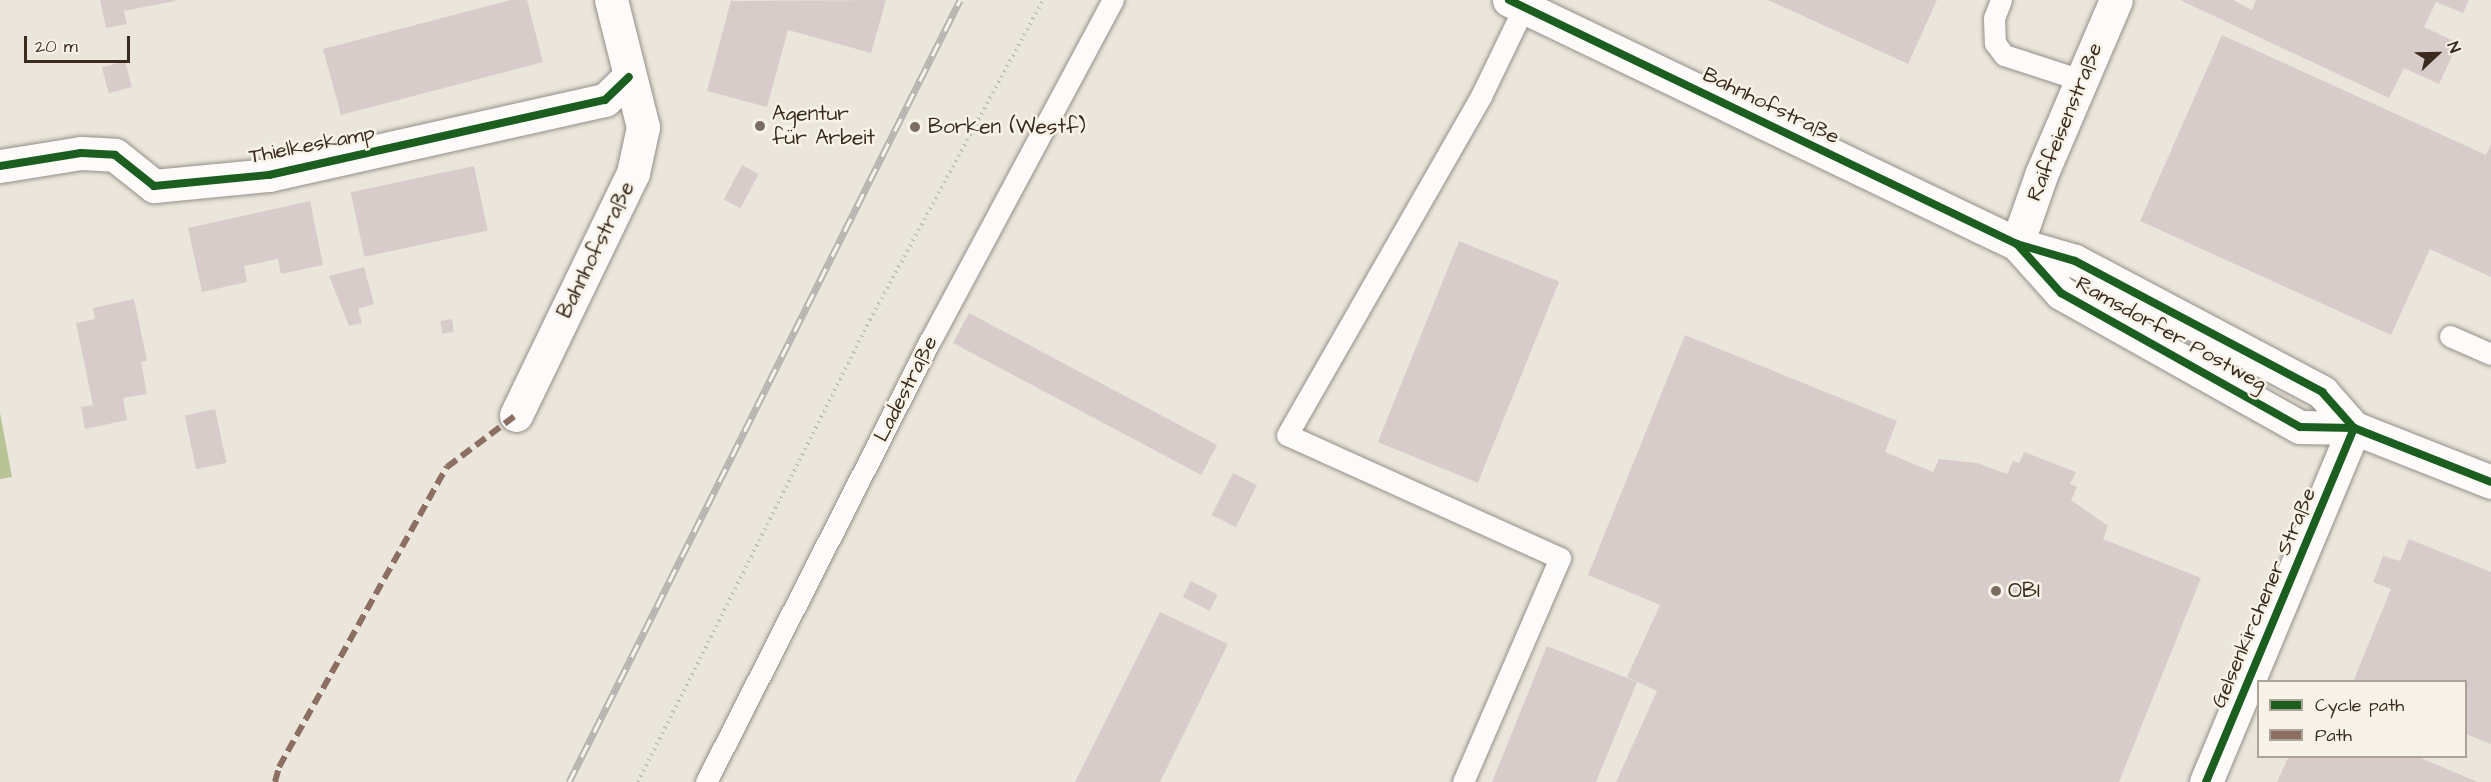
<!DOCTYPE html>
<meta charset="utf-8">
<style>
body{margin:0}
#map{position:relative;width:2491px;height:782px;overflow:hidden;background:#ebe6db;font-family:"Architects Daughter",sans-serif}
div>[style]{position:absolute}
.forest>*{inset:0;background:#b8c494}
.building>*{inset:0;background:#d7ccca;transform-origin:0 0}
.path>*{height:4px;margin-top:-2px;transform-origin:0;background:repeating-linear-gradient(90deg,#bfbcba 0 1.5px,transparent 0 6px)}
.roads{filter:drop-shadow(0 0 2px #948f87) drop-shadow(0 0 2px #948f87)}
.lane>*{height:21px;margin:-10.5px;padding:0 10.5px;transform-origin:10.5px;border-radius:10.5px;background:#fcfbfa}
.street>*{height:33px;margin:-16.5px;padding:0 16.5px;transform-origin:16.5px;border-radius:16.5px;background:#fcfbfa}
.rail>*{height:7px;margin-top:-3.5px;transform-origin:0;background:repeating-linear-gradient(90deg,#f7f3e8 0 14px,#b6b4b0 0 28px);box-sizing:border-box;border-block:2px solid #b6b4b0}
.quiet>*{height:6px;margin-top:-3px;transform-origin:0;background:repeating-linear-gradient(90deg,#8d6e63 0 12px,transparent 0 18px)}
.cycleway>*{height:8px;margin:-4px;padding:0 4px;transform-origin:4px;border-radius:4px;background:#1b5e20}
.dots>*{width:16px;height:16px;translate:-50% -50%;box-sizing:border-box;border:3px solid #f7f3e8;border-radius:50%}
span{translate:-50% -50%;white-space:nowrap;text-align:center;line-height:1.15;-webkit-text-stroke:5px #f7f3e8;paint-order:stroke}
.street-label{font-size:21px;color:#3b2a1e}
.poi-label{font-size:21px;color:#3b2a1e}
.left{translate:0 -50%;text-align:left}
.legend{position:absolute;left:2257px;top:680px;width:210px;height:78px;box-sizing:border-box;background:#f7f3e8;border:2px solid #aca397;margin:0;padding:8px 10px;list-style:none;font-size:18px;color:#3b2a1e}
.legend li{display:flex;align-items:center;gap:12px;height:30px}
.legend b{width:30px;border:2px solid #aca397}
.north{position:absolute;left:2407px;top:24px;width:60px;height:60px;-webkit-text-stroke:4px #f7f3e8;paint-order:stroke;rotate:68deg;font-size:16px;font-weight:700;line-height:24px;text-align:center;color:#3b2a1e}
.north::after{content:'';display:block;margin:auto;width:21px;height:27px;background:#3b2a1e;clip-path:polygon(50% 0,100% 100%,50% 72%,0 100%)}
.scale{position:absolute;left:24px;top:36px;width:106px;height:27px;box-sizing:border-box;border:3px solid #3b2a1e;border-top:0;padding-left:8px;font-size:18px;line-height:21px;white-space:nowrap;color:#3b2a1e;-webkit-text-stroke:4px #f7f3e8;paint-order:stroke}
</style>
<div id="map">
<div class="forest">
<div style="clip-path:polygon(0 413px,12px 477px,0 479px)"></div>
</div>
<div class="building">
<div style="clip-path:polygon(100px 0,175px 0,175px 1px,124px 11px,127px 24px,106px 28px)"></div>
<div style="clip-path:polygon(511px 0,527px 0,543px 62px,341px 115px,323px 49px)"></div>
<div style="clip-path:polygon(731px 0,734px 1px,886px 0,871px 53px,788px 30px,767px 107px,707px 91px)"></div>
<div style="clip-path:polygon(1768px 0,1937px 0,1908px 64px)"></div>
<div style="clip-path:polygon(2180px 0,2233px 0,2252px 10px,2256px 0,2469px 0,2463px 13px,2436px 2px,2424px 27px,2458px 43px,2439px 84px,2404px 68px,2389px 98px)"></div>
<div style="clip-path:polygon(2222px 35px,2486px 155px,2491px 144px,2491px 277px,2430px 249px,2391px 335px,2140px 221px)"></div>
<div style="left:125px;top:61px;width:27px;height:24px;rotate:75deg"></div>
<div style="left:742px;top:165px;width:19px;height:39px;rotate:28deg"></div>
<div style="left:474px;top:166px;width:66px;height:126px;rotate:78deg"></div>
<div style="clip-path:polygon(310px 201px,323px 265px,281px 274px,278px 259px,244px 266px,247px 282px,202px 292px,188px 228px)"></div>
<div style="left:1459px;top:241px;width:108px;height:217px;rotate:22deg"></div>
<div style="clip-path:polygon(364px 267px,374px 304px,358px 309px,362px 323px,349px 326px,329px 276px)"></div>
<div style="clip-path:polygon(134px 299px,147px 361px,141px 362px,147px 394px,123px 398px,127px 420px,85px 429px,81px 407px,93px 405px,76px 323px,95px 319px,93px 308px)"></div>
<div style="left:969px;top:313px;width:281px;height:34px;rotate:28deg"></div>
<div style="left:452px;top:319px;width:13px;height:12px;rotate:81deg"></div>
<div style="clip-path:polygon(1685px 335px,1897px 421px,1885px 452px,1933px 472px,1939px 459px,1977px 463px,2007px 474px,2013px 461px,2019px 463px,2024px 452px,2076px 472px,2070px 484px,2077px 487px,2071px 500px,2108px 526px,2103px 539px,2201px 578px,2119px 782px,1616px 782px,1657px 691px,1627px 677px,1660px 605px,1588px 575px)"></div>
<div style="left:215px;top:409px;width:55px;height:31px;rotate:78deg"></div>
<div style="left:1233px;top:473px;width:27px;height:47px;rotate:27deg"></div>
<div style="clip-path:polygon(2409px 539px,2491px 572px,2491px 744px,2466px 734px,2466px 682px,2353px 682px,2391px 589px,2373px 582px,2383px 556px,2400px 561px)"></div>
<div style="left:1191px;top:581px;width:30px;height:18px;rotate:27deg"></div>
<div style="clip-path:polygon(1160px 612px,1228px 644px,1160px 782px,1075px 782px)"></div>
<div style="clip-path:polygon(1547px 646px,1637px 682px,1596px 782px,1492px 782px)"></div>
<div style="clip-path:polygon(2289px 756px,2416px 756px,2478px 782px,2277px 782px)"></div>
</div>
<div class="path">
<div style="left:638px;top:782px;width:517px;rotate:-63.34deg"></div>
<div style="left:870px;top:320px;width:364px;rotate:-61.6deg"></div>
</div>
<div class="roads">
<div class="lane">
<div style="left:2001px;top:0;width:19px;rotate:111deg"></div>
<div style="left:1994px;top:18px;width:25px;rotate:88deg"></div>
<div style="left:1995px;top:43px;width:15px;rotate:53deg"></div>
<div style="left:2004px;top:55px;width:81px;rotate:18deg"></div>
<div style="left:2450px;top:336px;width:45px;rotate:23.7deg"></div>
<div style="left:706px;top:782px;width:497px;rotate:-63.1deg"></div>
<div style="left:931px;top:339px;width:385px;rotate:-61.8deg"></div>
<div style="left:1463px;top:782px;width:244px;rotate:-66.6deg"></div>
<div style="left:1560px;top:558px;width:299px;rotate:-155.7deg"></div>
<div style="left:1287px;top:435px;width:391px;rotate:-60.2deg"></div>
<div style="left:1481px;top:96px;width:99px;rotate:-64.2deg"></div>
</div>
<div class="street">
<div style="left:1509px;top:0;width:564px;rotate:25.66deg"></div>
<div style="left:2017px;top:244px;width:60px;rotate:16.3deg"></div>
<div style="left:2075px;top:261px;width:280px;rotate:27.9deg"></div>
<div style="left:2322px;top:392px;width:48px;rotate:48.4deg"></div>
<div style="left:0;top:166px;width:82px;rotate:-9.1deg"></div>
<div style="left:81px;top:153px;width:34px;rotate:3deg"></div>
<div style="left:115px;top:155px;width:50px;rotate:38.5deg"></div>
<div style="left:154px;top:186px;width:116px;rotate:-5.5deg"></div>
<div style="left:269px;top:175px;width:344px;rotate:-12.6deg"></div>
<div style="left:605px;top:100px;width:33px;rotate:-44deg"></div>
<div style="left:2017px;top:244px;width:66px;rotate:48.1deg"></div>
<div style="left:2061px;top:293px;width:274px;rotate:29.3deg"></div>
<div style="left:2300px;top:427px;width:54px;rotate:1.1deg"></div>
<div style="left:2354px;top:428px;width:147px;rotate:21.5deg"></div>
<div style="left:2017px;top:244px;width:73px;rotate:-70.8deg"></div>
<div style="left:2041px;top:175px;width:190px;rotate:-66.8deg"></div>
<div style="left:516px;top:415px;width:269px;rotate:-64.2deg"></div>
<div style="left:633px;top:173px;width:47px;rotate:-77.7deg"></div>
<div style="left:643px;top:127px;width:131px;rotate:-104.1deg"></div>
<div style="left:2206px;top:782px;width:384px;rotate:-67.3deg"></div>
</div>
</div>
<div class="rail">
<div style="left:569px;top:782px;width:874px;rotate:-63.43deg"></div>
</div>
<div class="quiet">
<div style="left:275px;top:782px;width:16px;rotate:-75deg"></div>
<div style="left:279px;top:767px;width:344px;rotate:-60.8deg"></div>
<div style="left:447px;top:467px;width:86px;rotate:-37deg"></div>
</div>
<div class="cycleway">
<div style="left:1509px;top:0;width:564px;rotate:25.66deg"></div>
<div style="left:2017px;top:244px;width:60px;rotate:16.3deg"></div>
<div style="left:2075px;top:261px;width:280px;rotate:27.9deg"></div>
<div style="left:2322px;top:392px;width:48px;rotate:48.4deg"></div>
<div style="left:0;top:166px;width:82px;rotate:-9.1deg"></div>
<div style="left:81px;top:153px;width:34px;rotate:3deg"></div>
<div style="left:115px;top:155px;width:50px;rotate:38.5deg"></div>
<div style="left:154px;top:186px;width:116px;rotate:-5.5deg"></div>
<div style="left:269px;top:175px;width:344px;rotate:-12.6deg"></div>
<div style="left:605px;top:100px;width:33px;rotate:-44deg"></div>
<div style="left:2017px;top:244px;width:66px;rotate:48.1deg"></div>
<div style="left:2061px;top:293px;width:274px;rotate:29.3deg"></div>
<div style="left:2300px;top:427px;width:54px;rotate:1.1deg"></div>
<div style="left:2354px;top:428px;width:147px;rotate:21.5deg"></div>
<div style="left:2206px;top:782px;width:384px;rotate:-67.3deg"></div>
</div>
<div class="dots">
<div style="left:760px;top:126px;background:#796c60"></div>
<div style="left:915px;top:127px;background:#796c60"></div>
<div style="left:1996px;top:591px;background:#796c60"></div>
</div>
<div class="street-label">
<span style="left:1771px;top:106px;rotate:26deg">Bahnhofstraße</span>
<span style="left:2065px;top:122px;rotate:-68deg">Raiffeisenstraße</span>
<span style="left:312px;top:145px;rotate:-11deg">Thielkeskamp</span>
<span style="left:596px;top:250px;rotate:-64deg">Bahnhofstraße</span>
<span style="left:2171px;top:334px;rotate:29deg">Ramsdorfer Postweg</span>
<span style="left:906px;top:389px;rotate:-63deg">Ladestraße</span>
<span style="left:2264px;top:598px;rotate:-67deg">Gelsenkirchener Straße</span>
</div>
<div class="poi-label">
<span class="left" style="left:772px;top:126px">Agentur<br>für Arbeit</span>
<span class="left" style="left:928px;top:127px">Borken (Westf)</span>
<span class="left" style="left:2008px;top:591px">OBI</span>
</div>
<ul class="legend">
<li><b style="height:8px;background:#1b5e20"></b>Cycle path</li>
<li><b style="height:8px;background:#8d6e63"></b>Path</li>
</ul>
<div class="north">N</div>
<div class="scale">20 m</div>
</div>
